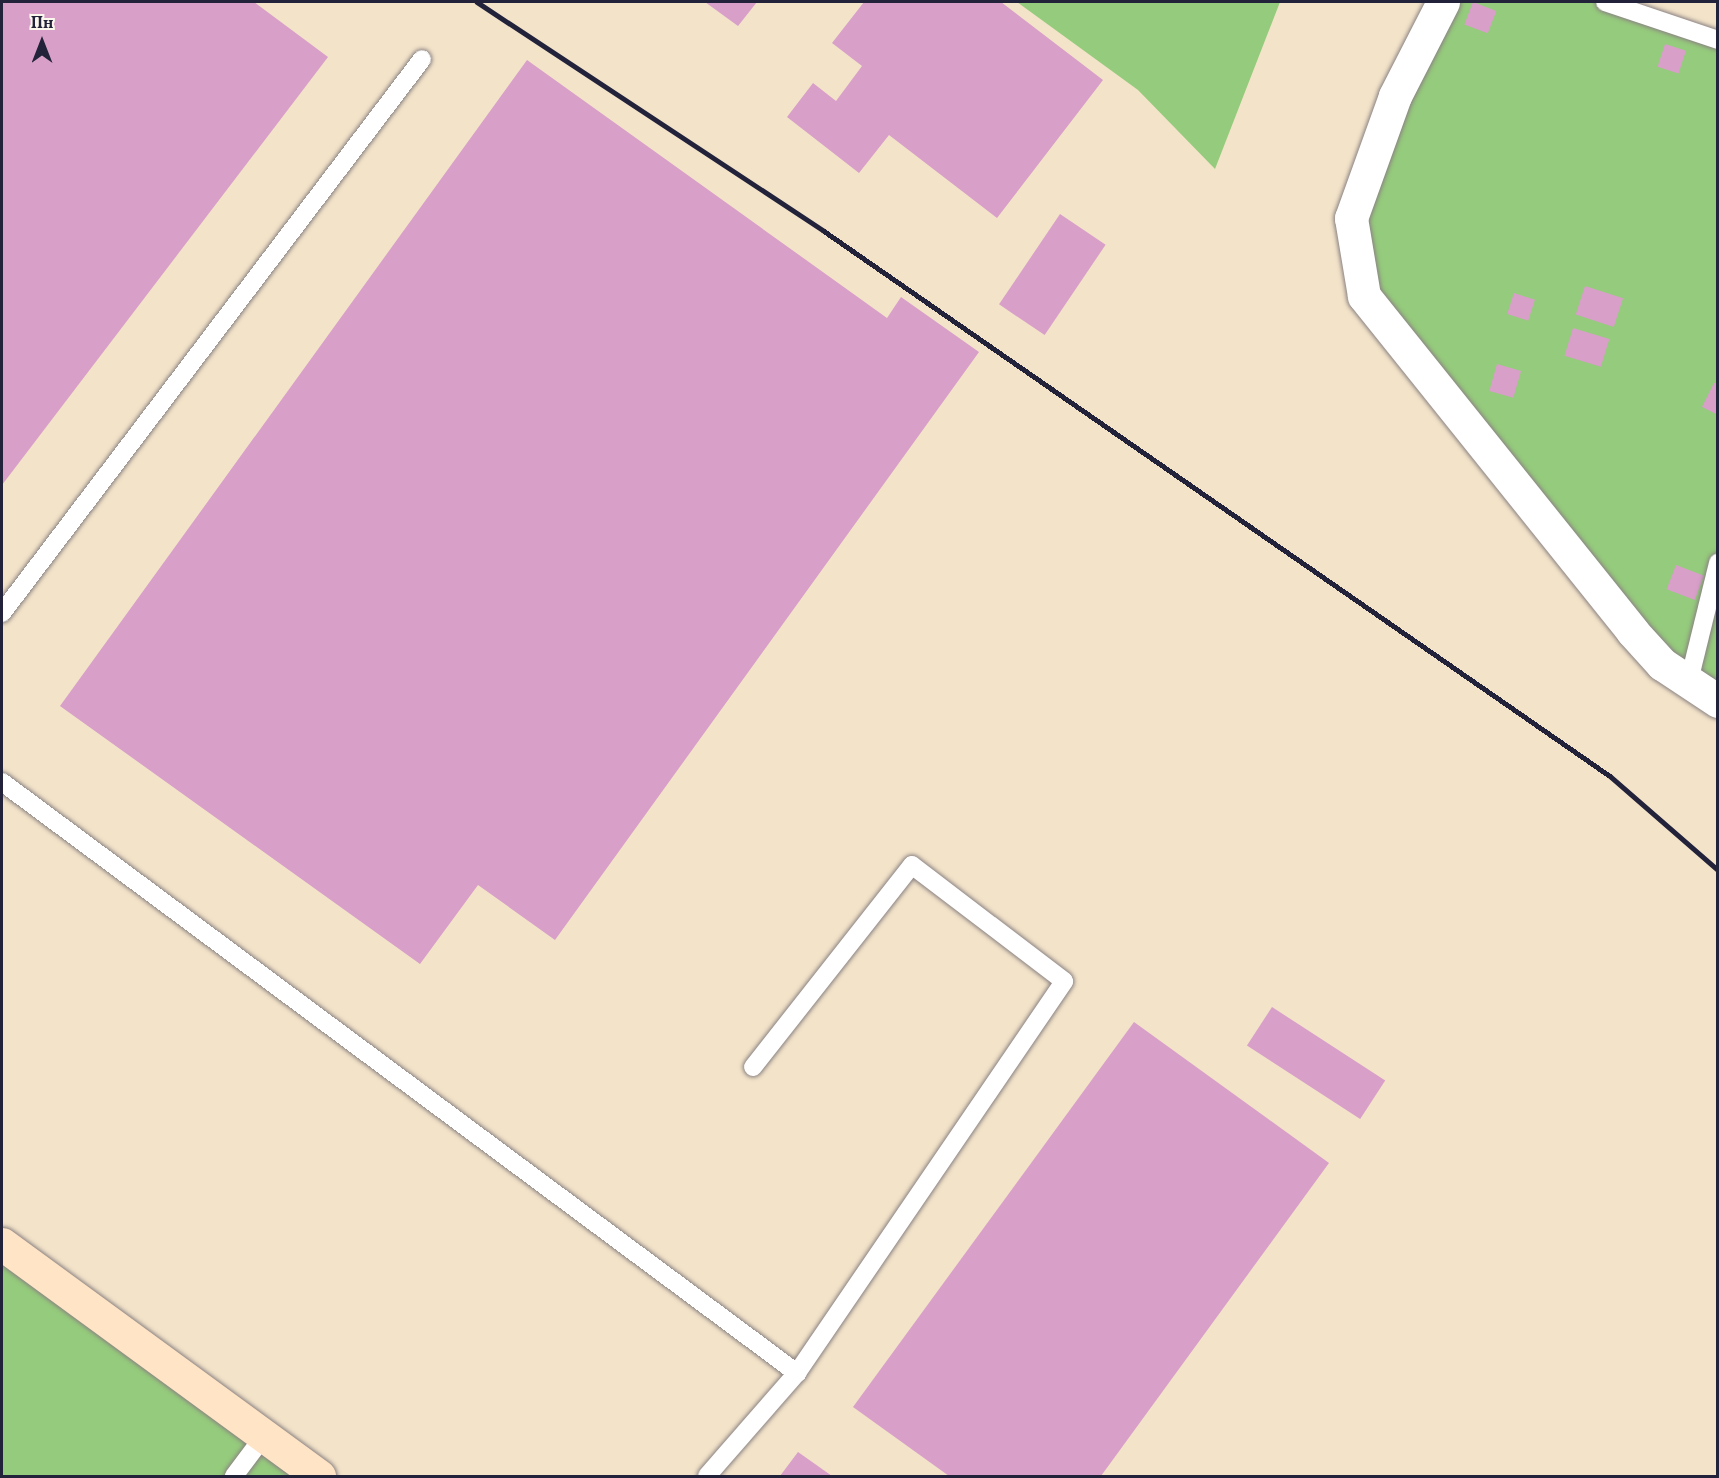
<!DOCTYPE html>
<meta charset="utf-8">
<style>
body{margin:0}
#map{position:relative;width:1719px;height:1478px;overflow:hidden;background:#f3e3c9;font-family:Vollkorn,serif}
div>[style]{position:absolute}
.green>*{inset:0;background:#95cb7c}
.building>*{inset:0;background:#d89fc9;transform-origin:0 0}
.roads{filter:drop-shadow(0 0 2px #8a8282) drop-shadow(0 0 2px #8a8282)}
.lane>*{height:18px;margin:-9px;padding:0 9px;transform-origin:9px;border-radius:9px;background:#fff}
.street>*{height:33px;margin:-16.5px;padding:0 16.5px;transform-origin:16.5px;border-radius:16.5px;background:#fff}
.secondary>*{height:33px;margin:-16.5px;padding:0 16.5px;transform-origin:16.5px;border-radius:16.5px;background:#ffe4c6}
.rail>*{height:4.5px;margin:-2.25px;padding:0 2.25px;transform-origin:2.25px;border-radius:2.25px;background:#22223b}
span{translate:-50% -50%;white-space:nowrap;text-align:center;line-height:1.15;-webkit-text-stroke:4.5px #fbf7ec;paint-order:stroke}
.frame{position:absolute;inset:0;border:3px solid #22223b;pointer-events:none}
.north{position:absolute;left:12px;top:12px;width:60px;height:60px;-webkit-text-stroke:4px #fbf7ec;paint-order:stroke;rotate:0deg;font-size:16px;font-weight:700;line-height:24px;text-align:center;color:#22223b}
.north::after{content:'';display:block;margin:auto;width:21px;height:27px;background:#22223b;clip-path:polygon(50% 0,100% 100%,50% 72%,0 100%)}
</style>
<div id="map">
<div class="green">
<div style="clip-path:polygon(1017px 2px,1280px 2px,1215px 169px,1138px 90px)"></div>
<div style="clip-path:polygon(1443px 2px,1605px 2px,1717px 40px,1717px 701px,1689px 681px,1355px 262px,1395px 96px)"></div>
<div style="clip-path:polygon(2px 1244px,319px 1476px,2px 1476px)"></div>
</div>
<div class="building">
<div style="clip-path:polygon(2px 2px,254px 2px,328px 57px,2px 485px)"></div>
<div style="clip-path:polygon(705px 2px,757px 2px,738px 26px)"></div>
<div style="clip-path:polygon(864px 2px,1001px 2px,1103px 80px,997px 218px,889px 135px,859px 173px,787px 117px,813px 83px,836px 101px,862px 66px,832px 43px)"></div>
<div style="left:1473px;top:2px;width:25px;height:24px;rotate:21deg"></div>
<div style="left:1665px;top:44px;width:22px;height:24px;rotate:18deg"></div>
<div style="clip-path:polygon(527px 60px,887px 318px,901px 297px,979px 352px,555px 940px,478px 885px,420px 964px,60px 706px)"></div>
<div style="left:1060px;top:214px;width:55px;height:109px;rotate:34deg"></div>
<div style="left:1585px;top:286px;width:40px;height:30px;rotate:18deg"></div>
<div style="left:1514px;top:293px;width:22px;height:22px;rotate:18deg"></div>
<div style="left:1573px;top:328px;width:38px;height:29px;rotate:17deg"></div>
<div style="left:1497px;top:364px;width:25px;height:28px;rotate:16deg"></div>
<div style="clip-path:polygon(1714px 383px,1718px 384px,1718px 415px,1702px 407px)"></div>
<div style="left:1676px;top:565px;width:30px;height:26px;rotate:21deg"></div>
<div style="left:1272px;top:1007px;width:135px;height:46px;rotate:33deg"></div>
<div style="clip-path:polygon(1134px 1022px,1329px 1163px,1101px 1476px,949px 1476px,853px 1407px)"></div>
<div style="clip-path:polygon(798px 1452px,832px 1476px,780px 1476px)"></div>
</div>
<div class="roads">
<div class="lane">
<div style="left:1605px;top:2px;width:119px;rotate:18.6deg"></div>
<div style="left:2px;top:613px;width:695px;rotate:-52.83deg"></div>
<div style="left:1689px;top:681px;width:122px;rotate:-76.2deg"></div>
<div style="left:2px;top:782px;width:991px;rotate:36.63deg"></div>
<div style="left:234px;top:1476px;width:50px;rotate:-53.1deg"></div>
<div style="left:707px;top:1476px;width:137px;rotate:-48.9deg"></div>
<div style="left:797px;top:1373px;width:474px;rotate:-55.7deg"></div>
<div style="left:1064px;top:981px;width:191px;rotate:-142.7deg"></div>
<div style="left:912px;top:865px;width:257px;rotate:128.2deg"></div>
</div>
<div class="street">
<div style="left:1443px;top:2px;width:106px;rotate:117.1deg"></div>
<div style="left:1395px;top:96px;width:130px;rotate:109.8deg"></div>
<div style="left:1351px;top:218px;width:79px;rotate:80.5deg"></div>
<div style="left:1364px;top:296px;width:429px;rotate:51.3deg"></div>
<div style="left:1632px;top:631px;width:45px;rotate:47.7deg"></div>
<div style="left:1662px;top:664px;width:67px;rotate:33.5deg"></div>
</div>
<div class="secondary">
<div style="left:2px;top:1244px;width:393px;rotate:36.2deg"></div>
</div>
</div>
<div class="rail">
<div style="left:477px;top:2px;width:416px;rotate:33.4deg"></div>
<div style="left:824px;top:231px;width:956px;rotate:34.74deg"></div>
<div style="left:1610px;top:776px;width:143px;rotate:41deg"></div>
</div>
<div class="frame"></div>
<div class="north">Пн</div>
</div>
